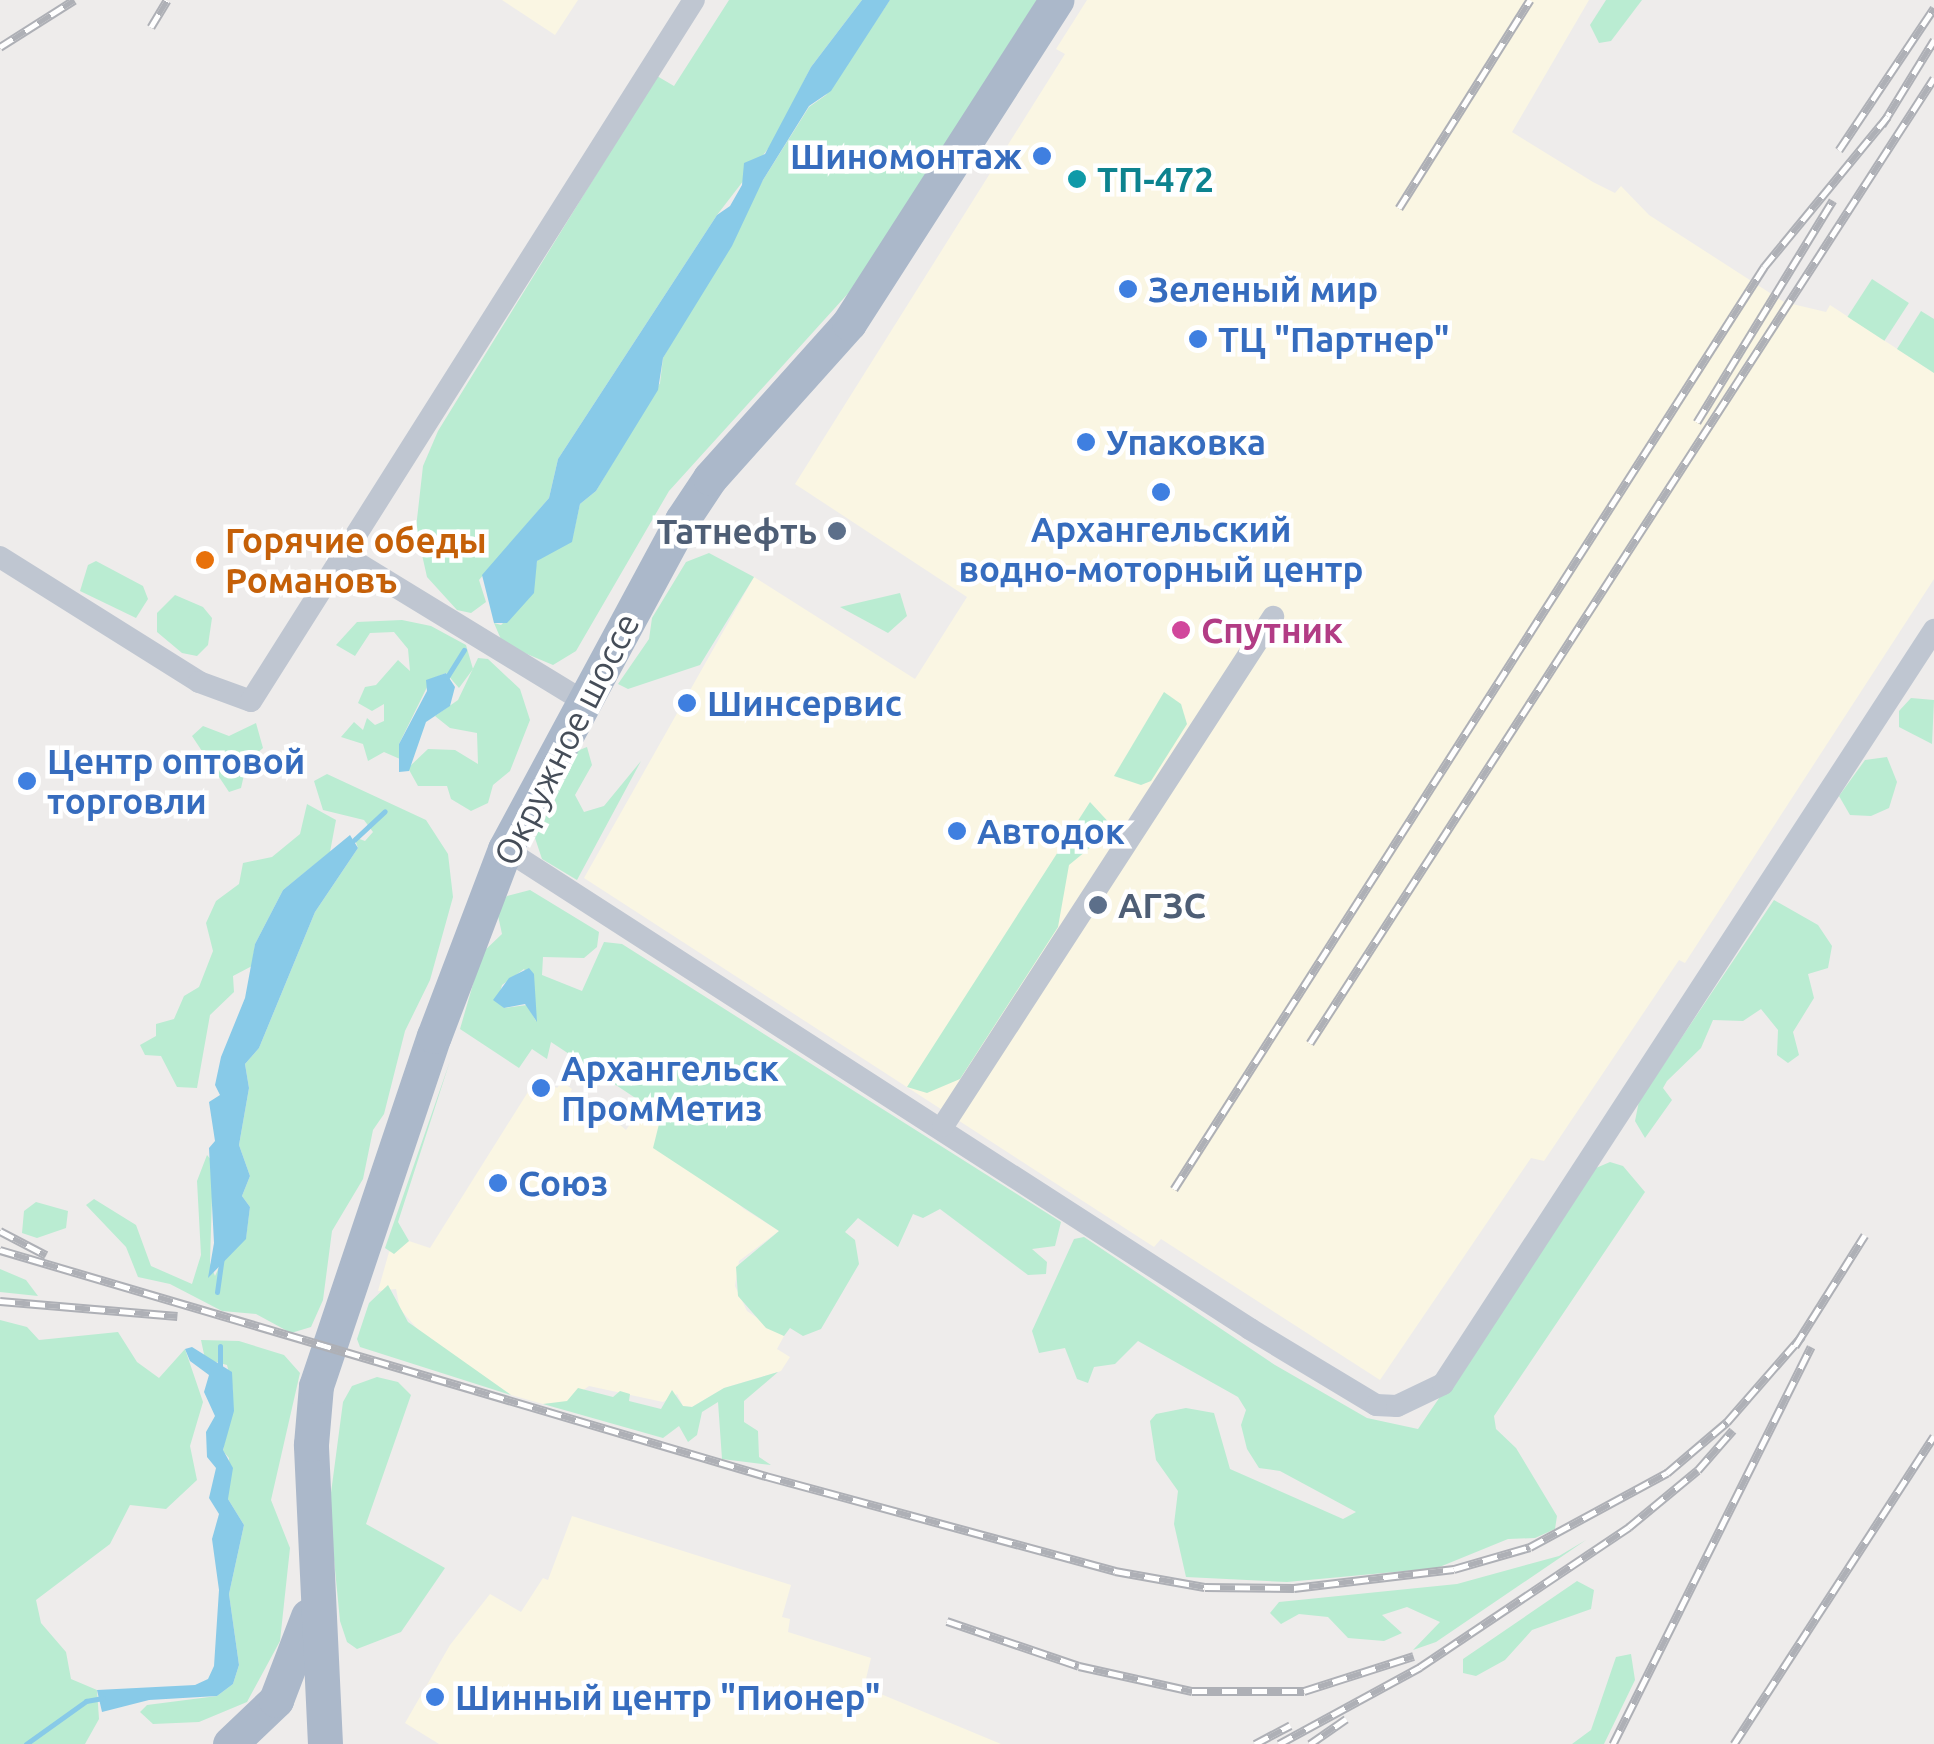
<!DOCTYPE html>
<meta charset="utf-8">
<style>
body{margin:0}
#map{position:relative;width:1934px;height:1744px;overflow:hidden;background:#eeeceb;font-family:Ubuntu,sans-serif}
div>[style]{position:absolute}
.commercial>*{inset:0;background:#faf6e3}
.green>*{inset:0;background:#baecd2;transform-origin:0 0}
.water>*{inset:0;background:#88cae8}
.stream>*{height:5px;margin:-2.5px;padding:0 2.5px;transform-origin:2.5px;border-radius:2.5px;background:#88cae8}
.minor>*{height:22px;margin:-11px;padding:0 11px;transform-origin:11px;border-radius:11px;background:#bfc6d1}
.primary>*{height:35px;margin:-17.5px;padding:0 17.5px;transform-origin:17.5px;border-radius:17.5px;background:#abb8ca}
.rail>*{height:9px;margin-top:-4.5px;transform-origin:0;background:repeating-linear-gradient(90deg,#fff 0 15px,#aeb0b6 0 30px);box-sizing:border-box;border-block:2px solid #aeb0b6}
.dots>*{width:28px;height:28px;translate:-50% -50%;box-sizing:border-box;border:5px solid #fff;border-radius:50%}
span{translate:-50% -50%;white-space:nowrap;text-align:center;line-height:1.15;-webkit-text-stroke:9px #fff;paint-order:stroke}
.shop-label{font-size:35px;color:#366cbe;font-weight:700}
.right{translate:-100% -50%;text-align:right}
.left{translate:0 -50%;text-align:left}
.culture-label{font-size:35px;color:#0d838f;font-weight:700}
.service-label{font-size:35px;color:#4e5e75;font-weight:700}
.food-label{font-size:35px;color:#c56008;font-weight:700}
.hotel-label{font-size:35px;color:#b23c85;font-weight:700}
.street-label{font-size:35px;color:#454d58}
</style>
<div id="map">
<div class="commercial">
<div style="clip-path:polygon(502px 0,578px 0,555px 35px)"></div>
<div style="clip-path:polygon(1087px 0,1589px 0,1512px 132px,1593px 182px,1615px 193px,1621px 186px,1649px 215px,1784px 302px,1826px 312px,1830px 305px,1934px 373px,1934px 579px,1685px 963px,1679px 960px,1544px 1161px,1531px 1158px,1380px 1380px,1161px 1239px,1154px 1247px,584px 878px,754px 577px,915px 679px,967px 597px,795px 484px,1065px 54px,1056px 49px)"></div>
<div style="clip-path:polygon(538px 1076px,557px 1088px,562px 1082px,572px 1089px,569px 1095px,593px 1110px,597px 1105px,626px 1130px,639px 1111px,659px 1124px,659px 1132px,744px 1209px,779px 1231px,739px 1261px,735px 1286px,747px 1311px,784px 1336px,777px 1349px,790px 1357px,781px 1371px,724px 1388px,692px 1407px,683px 1406px,677px 1394px,663px 1402px,589px 1386px,567px 1402px,543px 1404px,511px 1395px,420px 1332px,400px 1309px,396px 1289px,378px 1291px,389px 1252px,409px 1241px,430px 1248px)"></div>
<div style="clip-path:polygon(572px 1516px,791px 1585px,782px 1617px,790px 1619px,788px 1632px,871px 1658px,864px 1687px,1001px 1744px,439px 1744px,405px 1723px,450px 1645px,490px 1594px,521px 1612px,543px 1578px,548px 1580px)"></div>
</div>
<div class="green">
<div style="clip-path:polygon(729px 0,862px 0,811px 67px,774px 141px,717px 215px,558px 459px,549px 498px,479px 580px,486px 602px,471px 613px,457px 610px,427px 577px,416px 528px,423px 466px,438px 431px,657px 76px,674px 86px)"></div>
<div style="clip-path:polygon(890px 0,1037px 0,853px 288px,669px 491px,576px 651px,553px 665px,503px 644px,494px 623px,501px 625px,529px 598px,537px 561px,573px 535px,580px 504px,596px 491px,660px 383px,663px 358px,763px 180px,809px 107px,826px 95px)"></div>
<div style="clip-path:polygon(1606px 0,1642px 0,1611px 41px,1599px 43px,1590px 25px)"></div>
<div style="left:1872px;top:279px;width:44px;height:45px;rotate:33deg"></div>
<div style="clip-path:polygon(1921px 311px,1934px 319px,1934px 373px,1897px 349px)"></div>
<div style="clip-path:polygon(709px 553px,754px 577px,700px 665px,628px 689px,618px 684px,649px 639px,652px 618px,686px 562px)"></div>
<div style="clip-path:polygon(96px 561px,143px 586px,148px 599px,136px 618px,80px 591px,88px 565px)"></div>
<div style="clip-path:polygon(900px 593px,907px 616px,888px 633px,840px 607px)"></div>
<div style="clip-path:polygon(175px 595px,203px 607px,212px 618px,208px 645px,197px 656px,182px 653px,157px 632px,157px 613px)"></div>
<div style="clip-path:polygon(402px 620px,431px 626px,466px 645px,473px 669px,459px 688px,446px 673px,431px 679px,399px 744px,400px 759px,384px 752px,368px 761px,363px 744px,341px 737px,354px 722px,363px 730px,367px 718px,375px 725px,384px 721px,384px 704px,372px 711px,358px 703px,365px 687px,376px 685px,398px 660px,410px 671px,408px 649px,394px 632px,370px 633px,355px 656px,336px 645px,357px 622px)"></div>
<div style="clip-path:polygon(478px 658px,488px 659px,520px 689px,530px 720px,510px 771px,493px 785px,488px 803px,471px 811px,451px 799px,447px 786px,418px 786px,408px 768px,428px 749px,455px 750px,478px 764px,477px 733px,450px 728px,435px 716px,458px 700px)"></div>
<div style="clip-path:polygon(1164px 692px,1181px 704px,1187px 724px,1151px 781px,1141px 785px,1114px 776px)"></div>
<div style="clip-path:polygon(1911px 698px,1934px 700px,1932px 744px,1899px 727px,1899px 711px)"></div>
<div style="clip-path:polygon(256px 723px,263px 748px,247px 762px,241px 788px,229px 792px,192px 736px,203px 726px,229px 736px)"></div>
<div style="clip-path:polygon(587px 747px,592px 765px,575px 795px,584px 812px,604px 806px,641px 761px,577px 880px,542px 859px,535px 838px,577px 751px)"></div>
<div style="clip-path:polygon(1887px 757px,1897px 782px,1889px 808px,1871px 816px,1850px 815px,1839px 796px,1865px 760px)"></div>
<div style="clip-path:polygon(327px 774px,426px 820px,448px 854px,453px 897px,430px 980px,405px 1031px,384px 1114px,373px 1130px,363px 1179px,332px 1231px,323px 1300px,311px 1327px,291px 1333px,256px 1314px,222px 1311px,170px 1284px,138px 1277px,126px 1247px,86px 1205px,94px 1199px,136px 1225px,151px 1266px,192px 1284px,201px 1255px,197px 1181px,207px 1155px,213px 1162px,210px 1263px,215px 1276px,224px 1256px,246px 1238px,250px 1207px,242px 1196px,250px 1176px,239px 1145px,249px 1088px,245px 1064px,259px 1048px,315px 912px,358px 848px,354px 837px,365px 841px,373px 832px,364px 820px,323px 810px,314px 781px)"></div>
<div style="clip-path:polygon(1090px 802px,1114px 828px,1069px 865px,1058px 927px,960px 1079px,927px 1093px,907px 1087px)"></div>
<div style="clip-path:polygon(307px 804px,336px 820px,330px 852px,283px 890px,255px 944px,252px 966px,233px 976px,234px 992px,210px 1015px,197px 1088px,177px 1087px,161px 1056px,145px 1055px,140px 1045px,156px 1036px,156px 1024px,174px 1019px,184px 996px,199px 987px,213px 951px,206px 923px,216px 901px,239px 884px,243px 863px,272px 857px,300px 834px)"></div>
<div style="clip-path:polygon(evenodd,530px 890px,599px 932px,597px 947px,584px 958px,543px 957px,542px 975px,582px 991px,604px 942px,622px 944px,1061px 1222px,1055px 1246px,1032px 1249px,1047px 1262px,1046px 1274px,1028px 1275px,940px 1209px,923px 1218px,913px 1214px,898px 1247px,858px 1218px,845px 1232px,855px 1240px,859px 1264px,821px 1329px,803px 1336px,790px 1328px,784px 1336px,766px 1328px,738px 1296px,736px 1267px,779px 1231px,653px 1148px,659px 1124px,639px 1111px,643px 1103px,551px 1042px,547px 1059px,532px 1049px,519px 1068px,460px 1029px,482px 953px,502px 934px,497px 911px,507px 896px,530px 890px,524px 969px,533px 982px,536px 1021px,527px 1005px,504px 1008px,499px 996px,502px 985px,524px 969px)"></div>
<div style="clip-path:polygon(1774px 900px,1818px 925px,1832px 946px,1828px 968px,1808px 974px,1814px 998px,1793px 1032px,1799px 1055px,1788px 1063px,1777px 1055px,1778px 1030px,1761px 1009px,1743px 1021px,1713px 1020px,1701px 1048px,1667px 1081px,1663px 1088px,1672px 1100px,1645px 1138px,1635px 1121px,1639px 1101px)"></div>
<div style="clip-path:polygon(450px 1061px,398px 1222px,409px 1241px,394px 1254px,385px 1248px)"></div>
<div style="clip-path:polygon(1610px 1162px,1623px 1166px,1645px 1192px,1494px 1416px,1496px 1429px,1516px 1448px,1557px 1516px,1555px 1529px,1535px 1538px,1508px 1539px,1437px 1568px,1287px 1582px,1186px 1577px,1174px 1524px,1178px 1491px,1156px 1460px,1150px 1421px,1156px 1414px,1186px 1408px,1214px 1413px,1230px 1469px,1343px 1519px,1356px 1512px,1280px 1471px,1259px 1468px,1247px 1449px,1241px 1425px,1246px 1410px,1238px 1397px,1138px 1341px,1115px 1364px,1094px 1367px,1088px 1383px,1077px 1379px,1065px 1348px,1039px 1353px,1032px 1331px,1074px 1239px,1084px 1237px,1275px 1365px,1367px 1418px,1418px 1429px,1596px 1168px)"></div>
<div style="clip-path:polygon(36px 1202px,68px 1211px,66px 1228px,37px 1238px,22px 1233px,24px 1211px)"></div>
<div style="clip-path:polygon(0 1269px,26px 1280px,38px 1296px,0 1292px)"></div>
<div style="clip-path:polygon(388px 1285px,408px 1322px,511px 1395px,360px 1347px,357px 1339px,369px 1303px)"></div>
<div style="clip-path:polygon(0 1320px,27px 1327px,39px 1340px,118px 1332px,137px 1362px,159px 1378px,185px 1349px,203px 1402px,190px 1446px,197px 1480px,166px 1509px,130px 1505px,110px 1544px,36px 1600px,41px 1623px,66px 1652px,71px 1679px,97px 1690px,99px 1719px,85px 1744px,0 1744px)"></div>
<div style="clip-path:polygon(201px 1340px,239px 1341px,284px 1355px,300px 1373px,271px 1500px,290px 1548px,280px 1641px,247px 1702px,199px 1722px,153px 1724px,140px 1712px,147px 1705px,217px 1696px,233px 1684px,239px 1665px,229px 1594px,244px 1525px,228px 1499px,229px 1458px,223px 1451px,233px 1390px,227px 1365px,205px 1359px)"></div>
<div style="clip-path:polygon(778px 1372px,744px 1401px,744px 1422px,758px 1431px,759px 1457px,771px 1465px,722px 1459px,718px 1402px,702px 1412px,697px 1435px,688px 1442px,679px 1426px,663px 1438px,543px 1404px,567px 1401px,578px 1388px,613px 1397px,620px 1391px,630px 1394px,629px 1401px,661px 1409px,672px 1390px,683px 1406px,692px 1407px,724px 1388px)"></div>
<div style="clip-path:polygon(377px 1377px,398px 1382px,411px 1395px,366px 1524px,445px 1568px,401px 1632px,357px 1649px,347px 1642px,340px 1621px,329px 1508px,343px 1402px,352px 1386px)"></div>
<div style="clip-path:polygon(1586px 1540px,1436px 1642px,1413px 1650px,1440px 1622px,1407px 1607px,1382px 1615px,1402px 1633px,1384px 1641px,1348px 1638px,1328px 1617px,1299px 1614px,1281px 1624px,1270px 1613px,1279px 1602px,1457px 1584px,1559px 1556px)"></div>
<div style="clip-path:polygon(1577px 1581px,1594px 1590px,1591px 1609px,1532px 1630px,1505px 1660px,1476px 1676px,1463px 1673px,1463px 1659px)"></div>
<div style="clip-path:polygon(1631px 1654px,1635px 1680px,1604px 1744px,1572px 1744px,1591px 1730px,1616px 1657px)"></div>
</div>
<div class="water">
<div style="clip-path:polygon(862px 0,890px 0,831px 91px,809px 106px,763px 180px,732px 246px,663px 358px,658px 390px,596px 491px,580px 504px,572px 542px,537px 561px,534px 593px,507px 623px,494px 623px,482px 575px,549px 498px,558px 459px,717px 215px,730px 206px,742px 185px,744px 163px,765px 154px,811px 67px)"></div>
<div style="clip-path:polygon(446px 673px,455px 687px,450px 706px,426px 722px,409px 771px,399px 772px,399px 744px,427px 691px,426px 680px)"></div>
<div style="clip-path:polygon(350px 835px,358px 848px,315px 912px,259px 1048px,245px 1064px,249px 1088px,239px 1145px,250px 1176px,242px 1196px,250px 1207px,246px 1239px,208px 1278px,214px 1243px,209px 1148px,215px 1141px,209px 1102px,220px 1095px,215px 1085px,221px 1057px,245px 998px,255px 944px,283px 890px)"></div>
<div style="clip-path:polygon(529px 968px,534px 974px,537px 1022px,525px 1004px,504px 1008px,493px 1000px,509px 978px)"></div>
<div style="clip-path:polygon(192px 1347px,232px 1372px,234px 1411px,223px 1450px,233px 1468px,228px 1499px,244px 1525px,229px 1594px,239px 1665px,233px 1684px,217px 1696px,149px 1700px,102px 1712px,97px 1690px,195px 1685px,208px 1679px,214px 1666px,219px 1590px,212px 1539px,219px 1514px,209px 1498px,216px 1468px,207px 1457px,206px 1432px,215px 1416px,204px 1392px,209px 1375px,190px 1361px,185px 1349px)"></div>
</div>
<div class="stream">
<div style="left:447px;top:677px;width:32px;rotate:-58deg"></div>
<div style="left:354px;top:840px;width:42px;rotate:-43.1deg"></div>
<div style="left:217px;top:1292px;width:35px;rotate:-82deg"></div>
<div style="left:220px;top:1346px;width:22px;rotate:90deg"></div>
<div style="left:26px;top:1744px;width:74px;rotate:-35.6deg"></div>
<div style="left:86px;top:1701px;width:17px;rotate:-10deg"></div>
</div>
<div class="minor">
<div style="left:344px;top:555px;width:280px;rotate:31.4deg"></div>
<div style="left:0;top:557px;width:235px;rotate:32.1deg"></div>
<div style="left:199px;top:682px;width:55px;rotate:20.1deg"></div>
<div style="left:251px;top:701px;width:829px;rotate:-57.71deg"></div>
<div style="left:505px;top:849px;width:886px;rotate:32.79deg"></div>
<div style="left:1250px;top:1329px;width:147px;rotate:31.1deg"></div>
<div style="left:1376px;top:1405px;width:21px;rotate:3deg"></div>
<div style="left:1397px;top:1406px;width:51px;rotate:-25.6deg"></div>
<div style="left:1443px;top:1384px;width:900px;rotate:-56.93deg"></div>
<div style="left:943px;top:1126px;width:607px;rotate:-57.04deg"></div>
</div>
<div class="primary">
<div style="left:230px;top:1744px;width:64px;rotate:-43.7deg"></div>
<div style="left:276px;top:1700px;width:90px;rotate:-69.1deg"></div>
<div style="left:325px;top:1744px;width:300px;rotate:-92.7deg"></div>
<div style="left:311px;top:1444px;width:58px;rotate:-85.1deg"></div>
<div style="left:316px;top:1386px;width:369px;rotate:-71.4deg"></div>
<div style="left:434px;top:1036px;width:200px;rotate:-69.2deg"></div>
<div style="left:505px;top:849px;width:374px;rotate:-61.7deg"></div>
<div style="left:682px;top:520px;width:50px;rotate:-56.3deg"></div>
<div style="left:710px;top:478px;width:208px;rotate:-48.1deg"></div>
<div style="left:849px;top:323px;width:384px;rotate:-57.3deg"></div>
</div>
<div class="rail">
<div style="left:151px;top:27px;width:31px;rotate:-59deg"></div>
<div style="left:0;top:47px;width:88px;rotate:-32.4deg"></div>
<div style="left:1882px;top:125px;width:100px;rotate:-58.5deg"></div>
<div style="left:1839px;top:150px;width:171px;rotate:-56.2deg"></div>
<div style="left:1399px;top:208px;width:246px;rotate:-57.8deg"></div>
<div style="left:1697px;top:422px;width:260px;rotate:-58.5deg"></div>
<div style="left:1310px;top:1043px;width:1149px;rotate:-57.11deg"></div>
<div style="left:1174px;top:1189px;width:1095px;rotate:-57.38deg"></div>
<div style="left:1764px;top:267px;width:195px;rotate:-50.6deg"></div>
<div style="left:0;top:1231px;width:52px;rotate:27.6deg"></div>
<div style="left:0;top:1250px;width:799px;rotate:16.44deg"></div>
<div style="left:766px;top:1476px;width:362px;rotate:15.2deg"></div>
<div style="left:1115px;top:1571px;width:91px;rotate:10.1deg"></div>
<div style="left:1205px;top:1587px;width:89px;rotate:0.6deg"></div>
<div style="left:1294px;top:1588px;width:161px;rotate:-6.8deg"></div>
<div style="left:1454px;top:1569px;width:79px;rotate:-16.1deg"></div>
<div style="left:1530px;top:1547px;width:156px;rotate:-28.4deg"></div>
<div style="left:1667px;top:1473px;width:79px;rotate:-40.4deg"></div>
<div style="left:1727px;top:1422px;width:114px;rotate:-48.9deg"></div>
<div style="left:0;top:1301px;width:178px;rotate:4.8deg"></div>
<div style="left:1795px;top:1346px;width:131px;rotate:-57.8deg"></div>
<div style="left:947px;top:1621px;width:139px;rotate:18.8deg"></div>
<div style="left:1079px;top:1666px;width:116px;rotate:12.5deg"></div>
<div style="left:1192px;top:1691px;width:112px"></div>
<div style="left:1304px;top:1691px;width:115px;rotate:-17.7deg"></div>
<div style="left:1255px;top:1744px;width:40px;rotate:-28deg"></div>
<div style="left:1279px;top:1744px;width:161px;rotate:-28.6deg"></div>
<div style="left:1420px;top:1667px;width:252px;rotate:-33.8deg"></div>
<div style="left:1629px;top:1527px;width:89px;rotate:-39.6deg"></div>
<div style="left:1698px;top:1470px;width:53px;rotate:-48.8deg"></div>
<div style="left:1310px;top:1744px;width:44px;rotate:-34.8deg"></div>
<div style="left:1613px;top:1744px;width:444px;rotate:-63.5deg"></div>
<div style="left:1734px;top:1744px;width:367px;rotate:-57deg"></div>
</div>
<div class="dots">
<div style="left:1042px;top:156px;background:#3f7fe0"></div>
<div style="left:1077px;top:179px;background:#0f9aa8"></div>
<div style="left:1128px;top:289px;background:#3f7fe0"></div>
<div style="left:1198px;top:339px;background:#3f7fe0"></div>
<div style="left:1086px;top:442px;background:#3f7fe0"></div>
<div style="left:1161px;top:492px;background:#3f7fe0"></div>
<div style="left:837px;top:531px;background:#5c6f8a"></div>
<div style="left:205px;top:560px;background:#e8710a"></div>
<div style="left:1181px;top:630px;background:#d1479c"></div>
<div style="left:687px;top:703px;background:#3f7fe0"></div>
<div style="left:27px;top:781px;background:#3f7fe0"></div>
<div style="left:957px;top:831px;background:#3f7fe0"></div>
<div style="left:1098px;top:905px;background:#5c6f8a"></div>
<div style="left:541px;top:1088px;background:#3f7fe0"></div>
<div style="left:498px;top:1183px;background:#3f7fe0"></div>
<div style="left:435px;top:1697px;background:#3f7fe0"></div>
</div>
<div class="shop-label">
<span class="right" style="left:1022px;top:156px">Шиномонтаж</span>
<span class="left" style="left:1148px;top:289px">Зеленый мир</span>
<span class="left" style="left:1218px;top:339px">ТЦ "Партнер"</span>
<span class="left" style="left:1106px;top:442px">Упаковка</span>
<span style="left:1161px;top:549px">Архангельский<br>водно-моторный центр</span>
<span class="left" style="left:707px;top:703px">Шинсервис</span>
<span class="left" style="left:47px;top:781px">Центр оптовой<br>торговли</span>
<span class="left" style="left:977px;top:831px">Автодок</span>
<span class="left" style="left:561px;top:1088px">Архангельск<br>ПромМетиз</span>
<span class="left" style="left:518px;top:1183px">Союз</span>
<span class="left" style="left:455px;top:1697px">Шинный центр "Пионер"</span>
</div>
<div class="culture-label">
<span class="left" style="left:1097px;top:179px">ТП-472</span>
</div>
<div class="service-label">
<span class="right" style="left:817px;top:531px">Татнефть</span>
<span class="left" style="left:1118px;top:905px">АГЗС</span>
</div>
<div class="food-label">
<span class="left" style="left:225px;top:560px">Горячие обеды<br>Романовъ</span>
</div>
<div class="hotel-label">
<span class="left" style="left:1201px;top:630px">Спутник</span>
</div>
<div class="street-label">
<span style="left:566px;top:739px;rotate:-63deg">Окружное шоссе</span>
</div>
</div>
